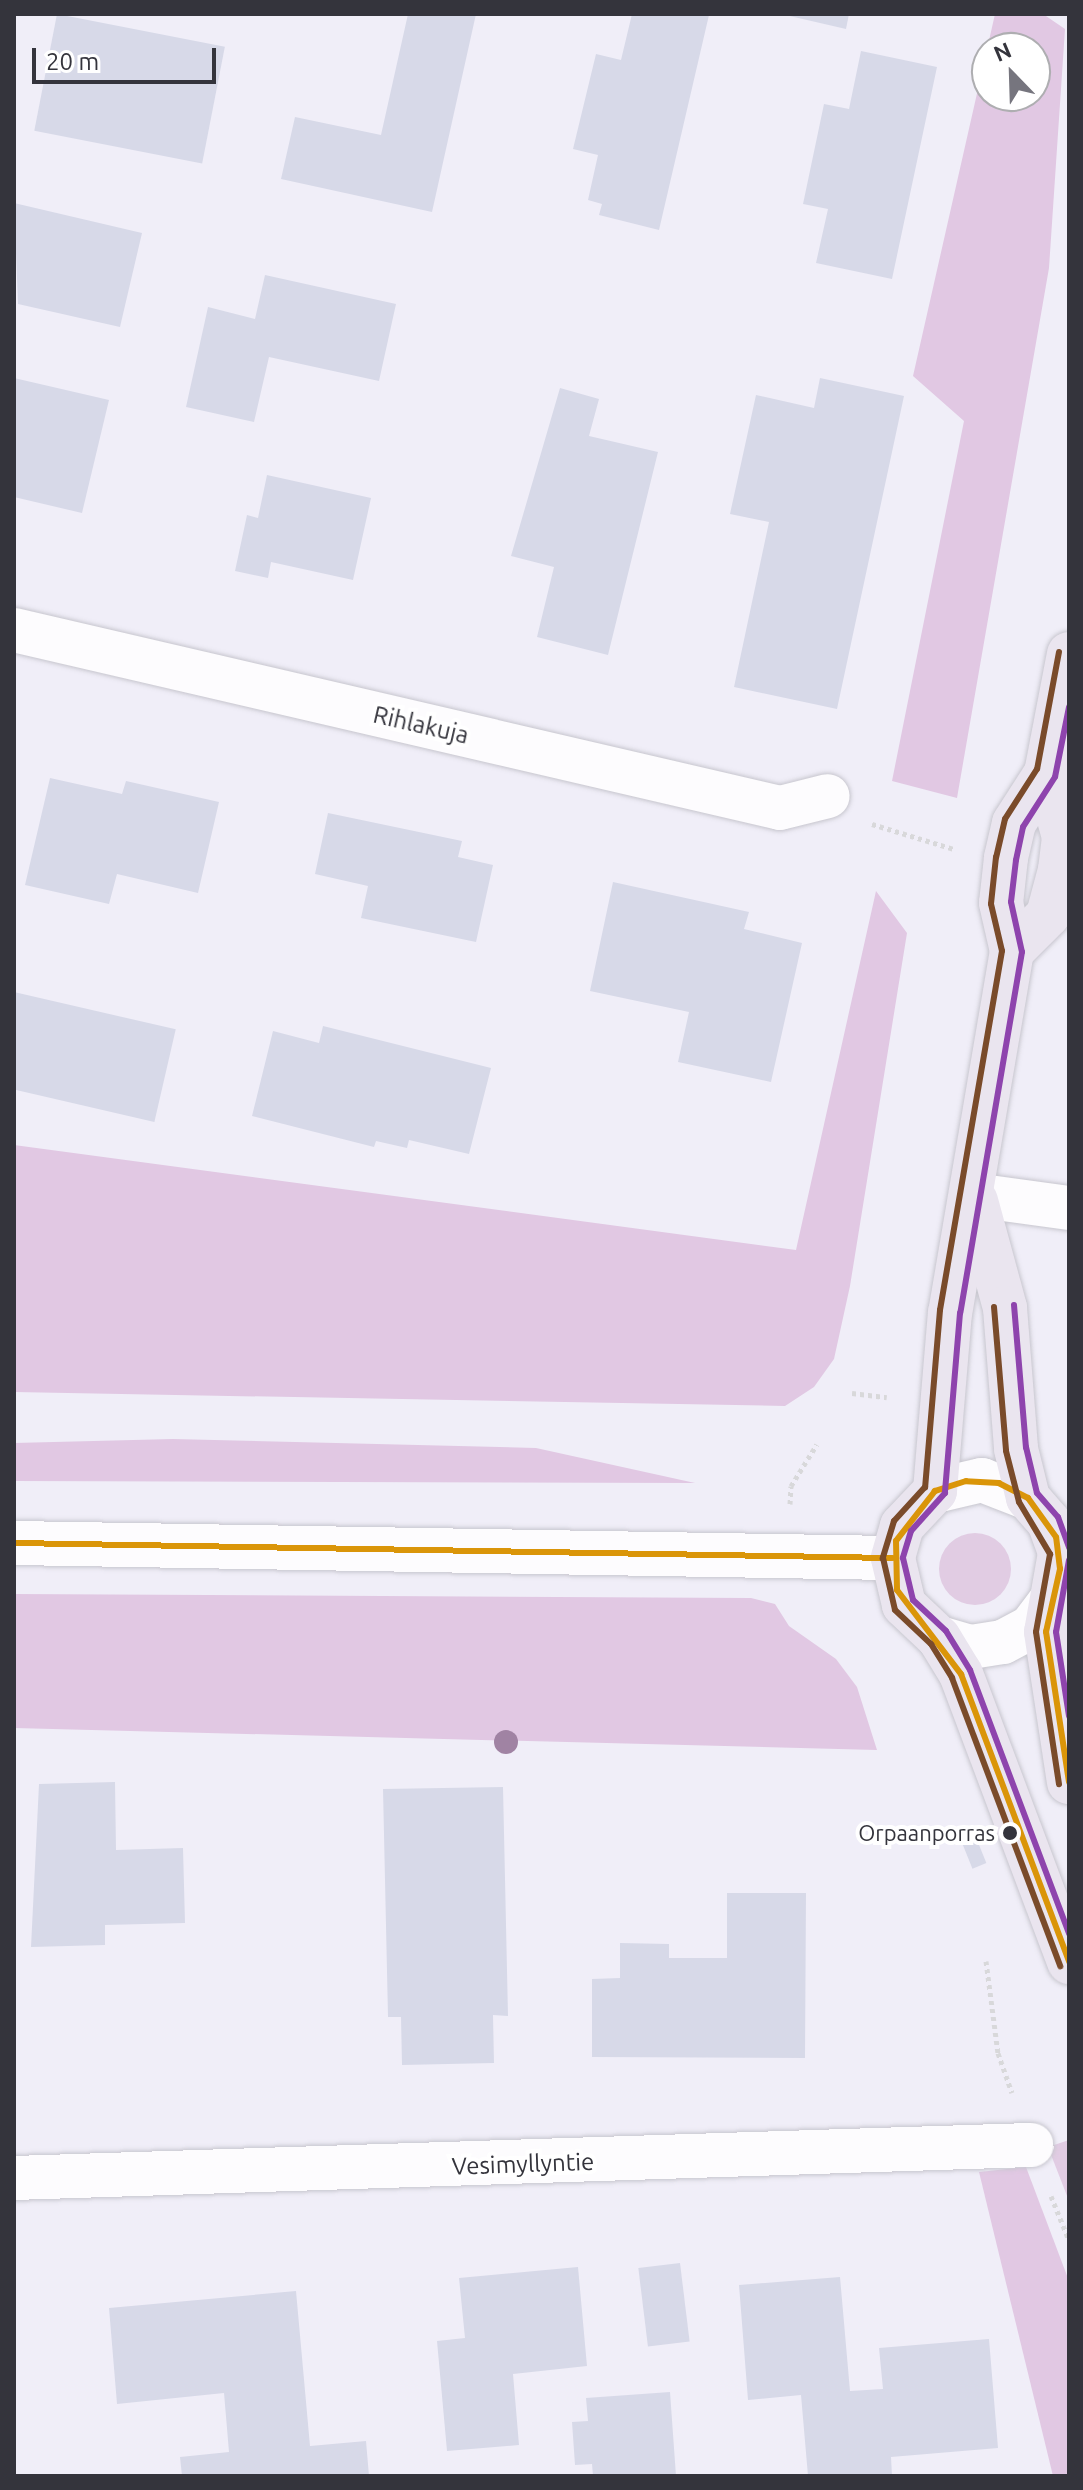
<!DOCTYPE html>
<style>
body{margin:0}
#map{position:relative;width:1083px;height:2490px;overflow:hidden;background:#f0eef8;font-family:Ubuntu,sans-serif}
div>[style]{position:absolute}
.green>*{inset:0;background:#e1cce3}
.round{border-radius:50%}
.forest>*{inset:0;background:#e1c8e3}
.building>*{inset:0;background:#d7d9e8;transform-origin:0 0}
.path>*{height:5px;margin-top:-2.5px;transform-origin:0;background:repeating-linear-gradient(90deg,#d8d8da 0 4px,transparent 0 8px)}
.roads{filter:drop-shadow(0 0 2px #c7c6ce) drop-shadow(0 0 2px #c7c6ce)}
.minor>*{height:44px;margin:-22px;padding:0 22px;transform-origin:22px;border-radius:22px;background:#fdfcfe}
.major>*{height:44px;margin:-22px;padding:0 22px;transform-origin:22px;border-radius:22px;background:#eae5ef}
.bus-1>*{height:6px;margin:-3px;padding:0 3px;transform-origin:3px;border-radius:3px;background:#da9509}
.bus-2>*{height:6px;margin:-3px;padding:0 3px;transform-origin:3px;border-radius:3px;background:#7a4b2a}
.bus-3>*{height:6px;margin:-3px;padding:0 3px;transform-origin:3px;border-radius:3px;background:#8e44ad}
.trees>*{width:24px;height:24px;margin:-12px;border-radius:50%;background:#a083a3}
.dots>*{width:22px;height:22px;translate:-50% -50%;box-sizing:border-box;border:4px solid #fff;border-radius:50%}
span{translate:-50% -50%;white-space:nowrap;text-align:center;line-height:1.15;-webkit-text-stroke:8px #fff;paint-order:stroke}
.bus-label{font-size:22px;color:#34343c}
.right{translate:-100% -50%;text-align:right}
.street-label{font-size:24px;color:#34343c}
.frame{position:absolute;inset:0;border:16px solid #34343c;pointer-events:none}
.north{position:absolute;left:971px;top:32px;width:80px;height:80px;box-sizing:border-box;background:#fff;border:2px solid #aeaeb1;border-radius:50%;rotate:337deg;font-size:22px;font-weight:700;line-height:32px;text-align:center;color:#34343c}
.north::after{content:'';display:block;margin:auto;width:28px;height:36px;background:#76757e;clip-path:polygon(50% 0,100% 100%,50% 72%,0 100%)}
.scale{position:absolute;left:32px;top:48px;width:184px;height:36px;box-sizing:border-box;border:4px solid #34343c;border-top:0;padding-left:10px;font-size:24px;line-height:28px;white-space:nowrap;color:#34343c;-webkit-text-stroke:6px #fff;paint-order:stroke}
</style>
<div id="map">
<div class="green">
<div class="round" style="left:939px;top:1533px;width:72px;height:72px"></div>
<div style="clip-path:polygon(1069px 2140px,1069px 2201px,1048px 2147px)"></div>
</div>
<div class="forest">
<div style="clip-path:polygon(evenodd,995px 14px,1043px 14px,1065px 29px,1049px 268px,957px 798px,892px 781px,964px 421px,913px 376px,995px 14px,987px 48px,1035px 48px,1035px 96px,987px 96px,987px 48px)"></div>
<div style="clip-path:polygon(876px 891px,907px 933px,850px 1286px,834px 1359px,814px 1387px,785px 1406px,14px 1392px,14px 1145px,796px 1250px)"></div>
<div style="clip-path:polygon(173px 1439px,536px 1448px,695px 1483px,14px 1481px,14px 1443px)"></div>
<div style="clip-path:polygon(14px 1594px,751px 1598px,775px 1604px,789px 1626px,836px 1659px,857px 1687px,877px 1750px,14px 1728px)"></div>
<div style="clip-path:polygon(1026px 2167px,1069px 2281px,1069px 2476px,1053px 2476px,979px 2172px)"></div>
</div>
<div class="building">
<div style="left:57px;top:14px;width:171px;height:119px;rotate:11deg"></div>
<div style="clip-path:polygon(408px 14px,476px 14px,432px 212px,281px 179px,295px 117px,381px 135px)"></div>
<div style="clip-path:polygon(632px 14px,709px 15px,659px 230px,599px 215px,602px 204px,588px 200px,598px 155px,573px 149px,596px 54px,621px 60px)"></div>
<div style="clip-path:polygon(781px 14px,849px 14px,846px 29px)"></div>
<div style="clip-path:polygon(861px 51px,937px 67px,892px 279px,816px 263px,828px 209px,803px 204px,824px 104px,849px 109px)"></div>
<div style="clip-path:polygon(14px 203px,142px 233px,120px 327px,18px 304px)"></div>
<div style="clip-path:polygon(265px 275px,396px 304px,379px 381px,269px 357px,254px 422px,186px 407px,208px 307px,255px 319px)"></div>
<div style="clip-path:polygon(14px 378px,109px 400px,82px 513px,14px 497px)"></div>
<div style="clip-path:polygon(820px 378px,904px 396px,837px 709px,734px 687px,769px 522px,730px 514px,756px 395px,814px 408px)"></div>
<div style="clip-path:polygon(560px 388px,599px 399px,589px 436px,658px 452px,608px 655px,537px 637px,554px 567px,511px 556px)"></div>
<div style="clip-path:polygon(267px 475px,371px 498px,353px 580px,271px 562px,268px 578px,235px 571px,247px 515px,258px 518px)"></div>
<div style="clip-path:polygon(50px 778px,122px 794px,126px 781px,219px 802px,198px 893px,117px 874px,109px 904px,25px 885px)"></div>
<div style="clip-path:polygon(328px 813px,462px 841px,458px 857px,493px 865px,476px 942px,361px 918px,368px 886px,315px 874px)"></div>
<div style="clip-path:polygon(613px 882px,749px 912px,744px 929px,802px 943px,771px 1082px,678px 1062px,689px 1012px,590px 991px)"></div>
<div style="left:14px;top:992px;width:166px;height:95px;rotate:13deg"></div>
<div style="clip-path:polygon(323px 1026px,491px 1068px,469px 1154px,409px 1140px,407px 1148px,376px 1141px,374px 1147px,252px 1116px,273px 1031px,319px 1043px)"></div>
<div style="clip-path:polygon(115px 1782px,116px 1850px,183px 1848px,185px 1923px,105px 1925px,105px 1945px,31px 1947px,39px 1784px)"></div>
<div style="clip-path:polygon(503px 1787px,508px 2016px,493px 2015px,494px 2063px,402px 2065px,401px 2017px,388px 2017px,383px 1789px)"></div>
<div style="left:971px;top:1825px;width:41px;height:15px;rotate:68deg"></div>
<div style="clip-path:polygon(727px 1893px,806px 1893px,805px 2058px,592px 2057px,592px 1979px,620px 1978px,620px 1943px,669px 1944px,669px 1958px,727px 1958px)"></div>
<div style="left:680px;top:2263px;width:79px;height:42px;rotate:83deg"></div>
<div style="clip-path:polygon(578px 2267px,587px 2366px,513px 2374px,519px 2445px,447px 2451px,437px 2341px,465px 2338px,459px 2278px)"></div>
<div style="clip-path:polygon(840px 2277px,850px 2391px,883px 2389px,879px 2348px,989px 2339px,998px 2448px,891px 2457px,892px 2476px,808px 2476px,801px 2395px,748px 2400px,739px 2285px)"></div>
<div style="clip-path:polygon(296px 2291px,310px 2446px,366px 2441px,369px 2476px,182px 2476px,180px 2457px,229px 2452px,224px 2393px,117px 2404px,109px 2308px)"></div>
<div style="clip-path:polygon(670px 2392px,676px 2476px,593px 2476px,592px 2464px,575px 2465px,572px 2422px,588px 2421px,586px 2398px)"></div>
</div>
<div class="path">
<div style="left:872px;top:824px;width:86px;rotate:17deg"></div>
<div style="left:852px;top:1393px;width:35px;rotate:7deg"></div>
<div style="left:790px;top:1504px;width:18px;rotate:-87deg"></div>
<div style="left:791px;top:1486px;width:49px;rotate:-58.2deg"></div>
<div style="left:986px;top:1961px;width:93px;rotate:82.6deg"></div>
<div style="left:998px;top:2053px;width:42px;rotate:70.7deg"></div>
<div style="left:1051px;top:2196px;width:48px;rotate:67.8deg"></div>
</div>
<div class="roads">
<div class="minor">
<div style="left:14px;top:630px;width:786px;rotate:13.08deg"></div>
<div style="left:780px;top:808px;width:49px;rotate:-14deg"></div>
<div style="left:974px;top:1195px;width:96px;rotate:7.8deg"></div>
<div style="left:935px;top:1491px;width:48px;rotate:-13.2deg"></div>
<div style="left:982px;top:1480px;width:49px;rotate:21.4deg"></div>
<div style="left:14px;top:1543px;width:879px;rotate:0.98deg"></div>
<div style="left:939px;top:1638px;width:33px;rotate:16deg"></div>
<div style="left:971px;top:1647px;width:32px;rotate:-9deg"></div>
<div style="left:1003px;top:1642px;width:32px;rotate:-28deg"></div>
<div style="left:1031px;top:1627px;width:34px;rotate:-53deg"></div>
<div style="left:14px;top:2178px;width:1018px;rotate:-1.86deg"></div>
</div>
<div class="major">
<div style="left:1069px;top:654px;width:121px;rotate:100.9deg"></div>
<div style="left:1046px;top:773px;width:59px;rotate:122.6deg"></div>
<div style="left:1014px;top:823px;width:36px;rotate:103deg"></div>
<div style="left:1006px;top:858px;width:45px;rotate:96.3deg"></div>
<div style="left:1001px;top:903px;width:49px;rotate:77.1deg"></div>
<div style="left:1012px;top:951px;width:366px;rotate:99.7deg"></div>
<div style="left:950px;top:1312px;width:180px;rotate:94.8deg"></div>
<div style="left:935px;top:1491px;width:48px;rotate:133.3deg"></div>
<div style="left:902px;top:1526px;width:33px;rotate:106deg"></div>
<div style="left:893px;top:1558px;width:48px;rotate:76.8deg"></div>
<div style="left:904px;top:1605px;width:48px;rotate:43.3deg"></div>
<div style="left:939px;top:1638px;width:42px;rotate:58.6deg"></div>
<div style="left:961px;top:1674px;width:308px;rotate:69.4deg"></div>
<div style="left:1012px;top:951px;width:51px;rotate:-45deg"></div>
<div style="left:1048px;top:915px;width:47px;rotate:-75.1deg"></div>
<div style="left:1060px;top:870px;width:33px;rotate:-83deg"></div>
<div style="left:1064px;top:837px;width:66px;rotate:-105.7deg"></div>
<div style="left:976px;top:1201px;width:111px;rotate:74.8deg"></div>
<div style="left:1005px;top:1308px;width:141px;rotate:85.5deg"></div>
<div style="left:1016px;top:1449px;width:50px;rotate:76.2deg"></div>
<div style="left:1028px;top:1498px;width:32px;rotate:49deg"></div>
<div style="left:1049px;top:1522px;width:33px;rotate:70deg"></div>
<div style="left:1060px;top:1553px;width:80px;rotate:100deg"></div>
<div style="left:1046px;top:1632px;width:152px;rotate:81.3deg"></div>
</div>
</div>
<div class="bus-1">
<div style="left:14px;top:1543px;width:879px;rotate:0.98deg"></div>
<div style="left:1069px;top:1782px;width:152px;rotate:-98.7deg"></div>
<div style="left:1046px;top:1632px;width:65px;rotate:-77.5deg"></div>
<div style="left:1060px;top:1569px;width:32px;rotate:-97deg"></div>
<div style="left:1056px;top:1537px;width:48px;rotate:-125.7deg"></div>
<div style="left:1028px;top:1498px;width:33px;rotate:-153deg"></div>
<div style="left:999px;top:1483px;width:33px;rotate:-177deg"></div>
<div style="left:966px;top:1481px;width:33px;rotate:162deg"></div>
<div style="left:935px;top:1491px;width:63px;rotate:128deg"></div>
<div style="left:896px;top:1541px;width:49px;rotate:88.8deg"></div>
<div style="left:897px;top:1590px;width:106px;rotate:52.7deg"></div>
<div style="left:961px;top:1674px;width:308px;rotate:69.4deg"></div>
</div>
<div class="bus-2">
<div style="left:1059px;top:652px;width:119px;rotate:100.6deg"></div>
<div style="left:1037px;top:769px;width:59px;rotate:122.6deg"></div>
<div style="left:1005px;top:819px;width:39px;rotate:103deg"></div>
<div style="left:996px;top:857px;width:47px;rotate:96.1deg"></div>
<div style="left:991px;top:904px;width:48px;rotate:76.8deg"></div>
<div style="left:1002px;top:951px;width:364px;rotate:99.8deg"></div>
<div style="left:940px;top:1310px;width:178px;rotate:94.8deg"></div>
<div style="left:925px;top:1487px;width:46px;rotate:132.4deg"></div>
<div style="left:894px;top:1521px;width:39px;rotate:107deg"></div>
<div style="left:883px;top:1558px;width:53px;rotate:77deg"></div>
<div style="left:895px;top:1610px;width:50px;rotate:43.4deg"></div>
<div style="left:931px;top:1644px;width:40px;rotate:58deg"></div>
<div style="left:952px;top:1678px;width:308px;rotate:69.4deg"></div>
<div style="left:994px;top:1307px;width:144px;rotate:85.2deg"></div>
<div style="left:1006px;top:1451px;width:53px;rotate:75.7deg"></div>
<div style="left:1019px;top:1502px;width:61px;rotate:59.2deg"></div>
<div style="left:1050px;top:1554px;width:79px;rotate:100.2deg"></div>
<div style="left:1036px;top:1632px;width:154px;rotate:81.4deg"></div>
</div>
<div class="bus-3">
<div style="left:1069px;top:707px;width:71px;rotate:101.3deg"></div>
<div style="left:1055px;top:777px;width:59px;rotate:122.6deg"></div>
<div style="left:1023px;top:827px;width:34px;rotate:102deg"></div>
<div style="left:1016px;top:860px;width:42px;rotate:96.8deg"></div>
<div style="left:1011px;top:902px;width:51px;rotate:77.6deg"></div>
<div style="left:1022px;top:952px;width:366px;rotate:99.7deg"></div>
<div style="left:960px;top:1313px;width:181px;rotate:94.8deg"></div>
<div style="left:945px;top:1493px;width:51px;rotate:131.8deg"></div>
<div style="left:911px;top:1531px;width:28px;rotate:107deg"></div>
<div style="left:903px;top:1558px;width:43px;rotate:76.6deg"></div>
<div style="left:913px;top:1600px;width:45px;rotate:43.2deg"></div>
<div style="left:946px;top:1631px;width:46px;rotate:58.4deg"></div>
<div style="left:970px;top:1670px;width:282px;rotate:69.4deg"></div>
<div style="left:1014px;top:1305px;width:143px;rotate:85.2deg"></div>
<div style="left:1026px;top:1447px;width:47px;rotate:76.6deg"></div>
<div style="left:1037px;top:1493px;width:32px;rotate:49deg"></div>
<div style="left:1058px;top:1517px;width:33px;rotate:70deg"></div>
<div style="left:1069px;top:1560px;width:73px;rotate:100.2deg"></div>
<div style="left:1056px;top:1632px;width:85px;rotate:81.2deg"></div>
</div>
<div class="trees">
<div style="left:506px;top:1742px"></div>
</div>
<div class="dots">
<div style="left:1010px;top:1833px;background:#34343c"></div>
</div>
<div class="bus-label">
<span class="right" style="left:995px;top:1833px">Orpaanporras</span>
</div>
<div class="street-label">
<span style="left:421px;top:725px;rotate:13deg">Rihlakuja</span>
<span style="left:523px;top:2164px;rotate:-2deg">Vesimyllyntie</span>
</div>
<div class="frame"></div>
<div class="north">N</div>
<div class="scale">20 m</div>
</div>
